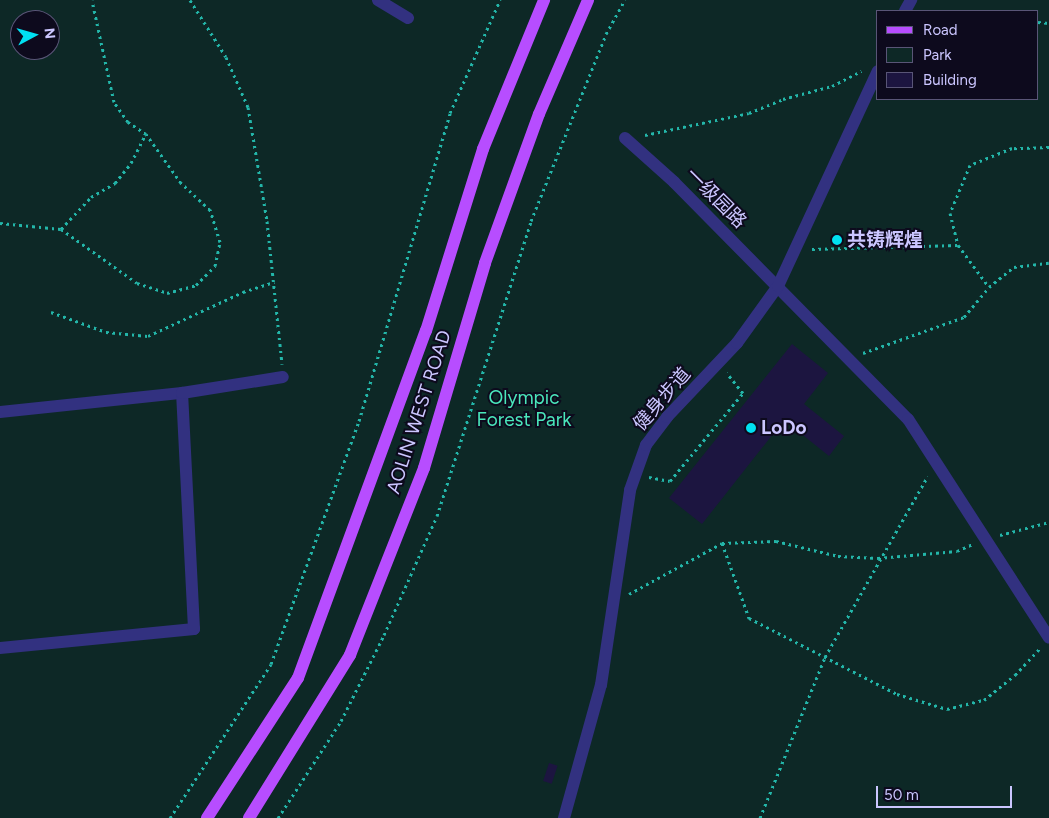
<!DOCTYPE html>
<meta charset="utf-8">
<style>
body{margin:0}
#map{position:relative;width:1049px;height:818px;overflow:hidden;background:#0d0a1d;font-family:Figtree,"Noto Sans SC",sans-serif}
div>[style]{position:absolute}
.green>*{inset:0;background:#0d2826}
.building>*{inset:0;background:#1c1540;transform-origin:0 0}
.path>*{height:3px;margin-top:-1.5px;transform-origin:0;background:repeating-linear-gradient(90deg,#23b6a9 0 2.5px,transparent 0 6.5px)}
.minor>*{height:12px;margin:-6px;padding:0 6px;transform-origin:6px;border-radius:6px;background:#323180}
.major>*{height:12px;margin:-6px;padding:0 6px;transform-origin:6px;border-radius:6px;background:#b74dff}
.dots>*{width:14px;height:14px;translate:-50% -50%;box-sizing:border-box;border:2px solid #0d0a1d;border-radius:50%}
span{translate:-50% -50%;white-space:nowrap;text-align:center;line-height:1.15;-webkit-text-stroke:4px #0d0a1d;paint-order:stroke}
.street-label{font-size:19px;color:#cbc6ff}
.poi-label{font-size:19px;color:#cbc6ff;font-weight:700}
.left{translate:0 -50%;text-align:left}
.park-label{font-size:19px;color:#4ae7bb}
.legend{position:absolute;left:876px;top:10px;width:162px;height:90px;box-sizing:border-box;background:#0d0a1d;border:1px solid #595577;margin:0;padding:6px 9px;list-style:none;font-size:15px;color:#cbc6ff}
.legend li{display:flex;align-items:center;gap:10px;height:25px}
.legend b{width:25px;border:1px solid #595577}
.north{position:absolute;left:10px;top:10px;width:50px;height:50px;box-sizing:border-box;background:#0d0a1d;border:1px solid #595577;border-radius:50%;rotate:84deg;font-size:14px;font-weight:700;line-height:20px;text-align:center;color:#cbc6ff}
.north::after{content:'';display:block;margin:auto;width:18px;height:22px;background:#00e0f1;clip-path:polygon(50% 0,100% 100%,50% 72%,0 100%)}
.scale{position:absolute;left:876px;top:786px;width:136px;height:22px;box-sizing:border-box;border:2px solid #cbc6ff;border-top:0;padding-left:6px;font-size:15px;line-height:18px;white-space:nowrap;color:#cbc6ff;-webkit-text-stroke:4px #0d0a1d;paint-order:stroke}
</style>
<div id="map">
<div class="green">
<div style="clip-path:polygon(evenodd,0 0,1049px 0,1049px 818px,0 818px,0 0,878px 11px,1038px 11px,1038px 99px,878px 99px,878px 11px,0 0,20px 20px,50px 20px,50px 50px,20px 50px,20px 20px)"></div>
</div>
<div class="building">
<div style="clip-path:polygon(792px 344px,828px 373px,804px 404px,844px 436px,829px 456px,784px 420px,702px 524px,669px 498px)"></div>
<div style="left:549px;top:763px;width:9px;height:19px;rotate:18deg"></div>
</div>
<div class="path">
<div style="left:190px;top:0;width:67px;rotate:57.7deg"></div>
<div style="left:226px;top:57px;width:55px;rotate:66.3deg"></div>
<div style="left:248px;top:107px;width:116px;rotate:80.5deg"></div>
<div style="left:267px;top:221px;width:144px;rotate:84deg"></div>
<div style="left:1038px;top:22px;width:11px;rotate:5deg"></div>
<div style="left:645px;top:135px;width:106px;rotate:-11.9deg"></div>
<div style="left:749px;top:113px;width:37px;rotate:-22deg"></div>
<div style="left:783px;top:99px;width:51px;rotate:-14.9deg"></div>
<div style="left:832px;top:86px;width:33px;rotate:-27deg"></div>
<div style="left:1049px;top:147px;width:37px;rotate:178deg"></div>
<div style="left:1012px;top:148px;width:45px;rotate:158deg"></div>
<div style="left:970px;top:165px;width:52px;rotate:112.6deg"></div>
<div style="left:950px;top:213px;width:33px;rotate:76deg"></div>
<div style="left:958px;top:245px;width:52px;rotate:53.6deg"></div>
<div style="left:989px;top:287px;width:32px;rotate:-39deg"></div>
<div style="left:1014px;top:267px;width:35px;rotate:-7deg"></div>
<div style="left:0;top:223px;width:61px;rotate:5.6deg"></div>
<div style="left:61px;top:229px;width:93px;rotate:35.4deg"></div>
<div style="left:137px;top:283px;width:32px;rotate:18deg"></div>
<div style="left:167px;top:293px;width:30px;rotate:-15deg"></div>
<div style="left:196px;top:285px;width:27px;rotate:-45deg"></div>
<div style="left:215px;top:266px;width:25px;rotate:-78deg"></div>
<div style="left:220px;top:242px;width:34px;rotate:-107deg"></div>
<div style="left:210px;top:210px;width:40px;rotate:-137deg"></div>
<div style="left:181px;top:183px;width:60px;rotate:-125.5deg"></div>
<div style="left:146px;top:134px;width:22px;rotate:-146deg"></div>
<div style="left:128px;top:122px;width:24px;rotate:-125deg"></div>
<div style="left:114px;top:102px;width:104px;rotate:-102.2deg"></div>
<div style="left:61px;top:229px;width:44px;rotate:-46.8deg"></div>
<div style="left:91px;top:197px;width:28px;rotate:-30deg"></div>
<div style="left:115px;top:183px;width:26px;rotate:-51deg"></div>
<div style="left:131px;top:163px;width:33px;rotate:-63deg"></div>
<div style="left:812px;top:249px;width:146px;rotate:-1.6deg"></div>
<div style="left:51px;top:312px;width:59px;rotate:20deg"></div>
<div style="left:106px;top:332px;width:42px;rotate:5.4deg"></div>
<div style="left:148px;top:336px;width:105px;rotate:-24.9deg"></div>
<div style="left:243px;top:292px;width:33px;rotate:-18deg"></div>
<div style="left:863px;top:353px;width:107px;rotate:-19.6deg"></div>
<div style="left:964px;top:317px;width:39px;rotate:-50deg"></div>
<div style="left:649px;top:477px;width:21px;rotate:11deg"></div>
<div style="left:670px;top:481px;width:114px;rotate:-50.3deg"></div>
<div style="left:743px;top:393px;width:26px;rotate:-129deg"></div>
<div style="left:1000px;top:535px;width:51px;rotate:-14.9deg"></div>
<div style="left:722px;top:543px;width:80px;rotate:70.2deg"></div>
<div style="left:749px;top:618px;width:166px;rotate:27.2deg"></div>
<div style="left:897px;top:694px;width:52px;rotate:16.7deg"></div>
<div style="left:947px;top:709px;width:38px;rotate:-14deg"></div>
<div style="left:984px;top:700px;width:40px;rotate:-39deg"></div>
<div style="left:1015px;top:675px;width:37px;rotate:-47deg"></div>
<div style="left:629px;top:594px;width:106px;rotate:-28.7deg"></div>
<div style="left:722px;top:543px;width:54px;rotate:-2.1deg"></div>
<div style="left:776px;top:541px;width:64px;rotate:13.6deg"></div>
<div style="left:838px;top:556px;width:40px;rotate:2.9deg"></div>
<div style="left:878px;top:558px;width:79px;rotate:-5.1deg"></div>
<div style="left:957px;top:551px;width:17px;rotate:-24deg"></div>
<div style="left:170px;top:818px;width:184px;rotate:-56.7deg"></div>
<div style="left:271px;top:664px;width:258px;rotate:-70.1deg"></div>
<div style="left:359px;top:421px;width:321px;rotate:-73.5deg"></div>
<div style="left:450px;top:113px;width:124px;rotate:-66.1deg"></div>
<div style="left:278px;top:818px;width:116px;rotate:-57deg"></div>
<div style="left:341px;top:721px;width:96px;rotate:-63.4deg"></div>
<div style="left:384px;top:635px;width:130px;rotate:-66deg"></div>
<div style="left:437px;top:516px;width:310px;rotate:-72.3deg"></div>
<div style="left:531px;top:221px;width:201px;rotate:-68.1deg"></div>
<div style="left:606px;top:34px;width:39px;rotate:-61deg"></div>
<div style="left:760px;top:818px;width:174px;rotate:-68deg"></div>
<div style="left:825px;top:657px;width:208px;rotate:-60.4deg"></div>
</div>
<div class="minor">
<div style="left:378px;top:0;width:35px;rotate:31deg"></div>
<div style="left:905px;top:11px;width:13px;rotate:-61deg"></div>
<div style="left:625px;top:138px;width:66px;rotate:41.9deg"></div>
<div style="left:674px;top:182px;width:333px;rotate:45.4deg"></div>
<div style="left:908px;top:419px;width:260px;rotate:57.2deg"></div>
<div style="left:0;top:412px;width:183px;rotate:-6deg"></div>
<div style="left:0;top:648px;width:195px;rotate:-5.6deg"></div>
<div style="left:194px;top:629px;width:236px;rotate:-92.9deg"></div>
<div style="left:182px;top:393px;width:102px;rotate:-9deg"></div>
<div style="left:564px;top:818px;width:138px;rotate:-74.5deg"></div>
<div style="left:601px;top:685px;width:197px;rotate:-81.5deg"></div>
<div style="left:630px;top:490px;width:48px;rotate:-70.4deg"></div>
<div style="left:646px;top:445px;width:35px;rotate:-53deg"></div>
<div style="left:667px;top:417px;width:102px;rotate:-46.6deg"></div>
<div style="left:737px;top:343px;width:70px;rotate:-54.3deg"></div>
<div style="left:778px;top:286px;width:237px;rotate:-65.1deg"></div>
</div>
<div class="major">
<div style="left:207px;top:818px;width:167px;rotate:-57deg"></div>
<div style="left:298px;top:678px;width:370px;rotate:-69.8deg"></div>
<div style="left:426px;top:331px;width:191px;rotate:-72.6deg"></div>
<div style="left:483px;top:149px;width:161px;rotate:-67.7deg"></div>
<div style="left:249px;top:818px;width:192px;rotate:-58.2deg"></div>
<div style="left:350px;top:655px;width:201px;rotate:-68.4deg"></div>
<div style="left:424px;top:468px;width:214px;rotate:-73.4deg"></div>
<div style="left:485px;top:263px;width:158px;rotate:-70.1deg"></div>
<div style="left:539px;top:114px;width:124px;rotate:-66.7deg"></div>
</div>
<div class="dots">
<div style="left:837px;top:240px;background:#00e0f1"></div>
<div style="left:751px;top:428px;background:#00e0f1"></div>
</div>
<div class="street-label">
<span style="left:716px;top:198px;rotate:45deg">一级园路</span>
<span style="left:662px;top:399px;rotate:-49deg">健身步道</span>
<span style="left:419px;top:412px;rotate:-72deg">AOLIN WEST ROAD</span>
</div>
<div class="poi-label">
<span class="left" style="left:847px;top:240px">共铸辉煌</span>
<span class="left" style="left:761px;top:428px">LoDo</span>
</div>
<div class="park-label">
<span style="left:524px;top:409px">Olympic<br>Forest Park</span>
</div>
<ul class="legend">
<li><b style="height:6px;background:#b74dff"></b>Road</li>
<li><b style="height:14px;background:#0d2826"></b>Park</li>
<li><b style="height:14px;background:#1c1540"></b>Building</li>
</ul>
<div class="north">N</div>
<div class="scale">50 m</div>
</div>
